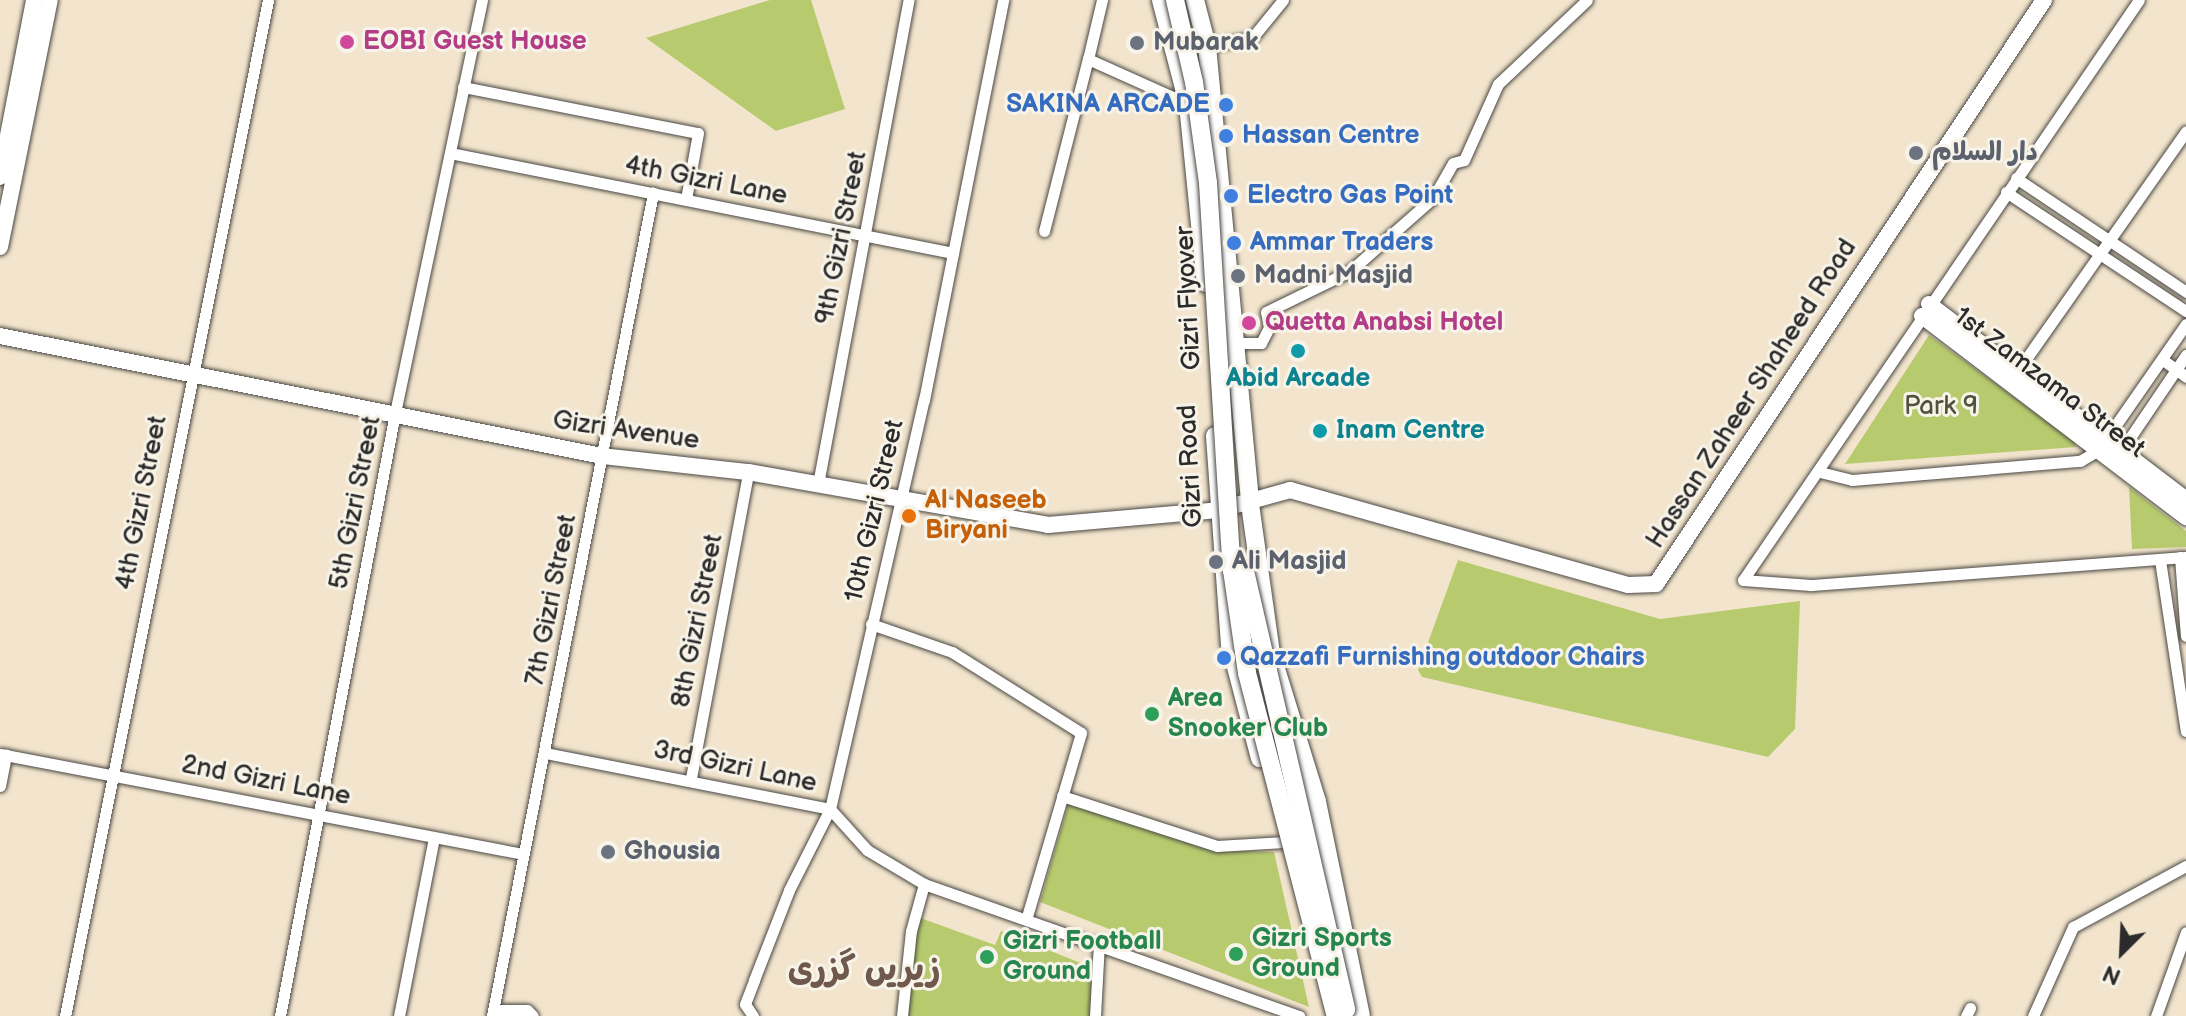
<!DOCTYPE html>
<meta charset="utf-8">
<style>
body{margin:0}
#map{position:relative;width:2186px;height:1016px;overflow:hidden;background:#f3e5cd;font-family:"Balsamiq Sans","Playpen Sans Arabic",sans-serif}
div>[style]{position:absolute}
.green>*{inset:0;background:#b7cb6e}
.roads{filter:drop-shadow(0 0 2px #494743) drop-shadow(0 0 2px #494743)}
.street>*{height:11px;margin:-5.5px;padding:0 5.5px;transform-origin:5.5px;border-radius:5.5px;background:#fff}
.secondary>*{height:16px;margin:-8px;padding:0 8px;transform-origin:8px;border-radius:8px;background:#fff}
.primary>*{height:18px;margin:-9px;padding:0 9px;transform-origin:9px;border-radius:9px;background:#fff}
.bridges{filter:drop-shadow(0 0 2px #494743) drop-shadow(0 0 2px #494743)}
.primary-bridge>*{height:18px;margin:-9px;padding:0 9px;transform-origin:9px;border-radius:9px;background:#fff}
.dots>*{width:22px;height:22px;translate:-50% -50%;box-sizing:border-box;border:4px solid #f7f3e8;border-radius:50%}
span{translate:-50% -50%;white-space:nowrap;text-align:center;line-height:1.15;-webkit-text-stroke:6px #f7f3e8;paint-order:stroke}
.hotel-label{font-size:26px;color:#b23c85;font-weight:700}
.left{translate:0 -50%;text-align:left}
.worship-label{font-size:26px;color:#5b616d;font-weight:700}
.shop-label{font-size:26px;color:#366cbe;font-weight:700}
.right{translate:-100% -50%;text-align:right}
.street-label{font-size:26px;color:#2b2b2b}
.culture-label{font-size:26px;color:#0d838f;font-weight:700}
.park-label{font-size:26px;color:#4e533c}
.food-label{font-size:26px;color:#c56008;font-weight:700}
.leisure-label{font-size:26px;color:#27864d;font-weight:700}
.district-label{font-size:34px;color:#6f584c;font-weight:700}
.north{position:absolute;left:2082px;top:912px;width:80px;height:80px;-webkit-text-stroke:6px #f7f3e8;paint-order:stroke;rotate:204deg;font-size:22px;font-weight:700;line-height:32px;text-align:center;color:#2b2b2b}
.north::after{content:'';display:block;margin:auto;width:28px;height:36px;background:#2b2b2b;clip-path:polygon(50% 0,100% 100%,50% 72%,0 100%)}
</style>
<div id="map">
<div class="green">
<div style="clip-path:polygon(770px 0,811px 0,845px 109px,776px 131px,646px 38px)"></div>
<div style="clip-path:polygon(1929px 335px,2074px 441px,2076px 447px,1845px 464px)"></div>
<div style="clip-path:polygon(2129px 487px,2186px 531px,2186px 547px,2132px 549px)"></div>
<div style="clip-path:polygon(1458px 560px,1660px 619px,1800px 601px,1795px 729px,1768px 757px,1422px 677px,1418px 670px)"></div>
<div style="clip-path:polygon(1069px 802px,1211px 850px,1274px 852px,1309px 1007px,1040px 902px)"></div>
<div style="clip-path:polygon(915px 916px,995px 945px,1001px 931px,1098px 970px,1095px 1016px,902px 1016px)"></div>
</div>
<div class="roads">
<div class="street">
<div style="left:1102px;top:0;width:61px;rotate:103.3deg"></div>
<div style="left:1088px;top:59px;width:110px;rotate:24.2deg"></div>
<div style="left:1207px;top:46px;width:46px;rotate:-10.1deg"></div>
<div style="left:1252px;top:38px;width:49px;rotate:-50.8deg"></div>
<div style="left:463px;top:87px;width:239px;rotate:11.1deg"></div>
<div style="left:698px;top:133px;width:67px;rotate:100.3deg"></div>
<div style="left:450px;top:153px;width:513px;rotate:11.24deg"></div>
<div style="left:2016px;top:178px;width:205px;rotate:33.8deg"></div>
<div style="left:2006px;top:192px;width:216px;rotate:33.5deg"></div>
<div style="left:1044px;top:231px;width:178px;rotate:-75.7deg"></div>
<div style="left:1237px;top:343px;width:24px"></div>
<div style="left:1261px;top:343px;width:18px;rotate:-63deg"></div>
<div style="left:1269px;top:327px;width:15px;rotate:-101deg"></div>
<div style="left:1266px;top:312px;width:93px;rotate:-26deg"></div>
<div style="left:1350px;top:271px;width:111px;rotate:-41.3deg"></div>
<div style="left:1433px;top:198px;width:40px;rotate:-60.3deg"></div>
<div style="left:1453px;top:163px;width:11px;rotate:-15deg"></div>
<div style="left:1464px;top:160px;width:83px;rotate:-65.9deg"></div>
<div style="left:1498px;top:84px;width:122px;rotate:-43.3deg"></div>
<div style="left:2163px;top:360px;width:29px;rotate:36deg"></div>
<div style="left:2014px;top:376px;width:299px;rotate:-54.9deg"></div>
<div style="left:2106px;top:439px;width:140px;rotate:-55.2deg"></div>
<div style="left:2121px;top:451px;width:116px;rotate:-55.9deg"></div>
<div style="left:1820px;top:472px;width:33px;rotate:14deg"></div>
<div style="left:1852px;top:480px;width:229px;rotate:-4.8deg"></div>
<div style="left:2080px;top:461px;width:21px;rotate:-31deg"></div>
<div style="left:818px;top:484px;width:492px;rotate:-79.4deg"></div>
<div style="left:2180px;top:557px;width:79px;rotate:85.7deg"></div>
<div style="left:2160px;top:560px;width:173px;rotate:81.4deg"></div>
<div style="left:1743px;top:580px;width:702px;rotate:-55.68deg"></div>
<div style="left:1743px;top:580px;width:68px;rotate:4.2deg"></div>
<div style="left:1811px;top:585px;width:376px;rotate:-4.3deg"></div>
<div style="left:871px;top:624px;width:86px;rotate:19.1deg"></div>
<div style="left:952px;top:652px;width:152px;rotate:32.1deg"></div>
<div style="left:1081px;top:733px;width:192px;rotate:106.4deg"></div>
<div style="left:545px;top:753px;width:290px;rotate:11.1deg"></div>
<div style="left:830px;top:809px;width:55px;rotate:47.9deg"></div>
<div style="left:867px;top:850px;width:66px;rotate:30.8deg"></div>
<div style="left:924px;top:884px;width:398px;rotate:19.4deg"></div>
<div style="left:0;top:754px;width:532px;rotate:10.82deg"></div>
<div style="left:691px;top:778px;width:311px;rotate:-79.4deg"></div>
<div style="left:0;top:786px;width:32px;rotate:-79deg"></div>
<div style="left:1062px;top:796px;width:163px;rotate:17.9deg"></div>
<div style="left:1217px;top:846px;width:67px;rotate:-3.4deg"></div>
<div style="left:493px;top:1010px;width:34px"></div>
<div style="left:527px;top:1010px;width:8px;rotate:45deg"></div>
<div style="left:65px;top:1016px;width:1036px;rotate:-78.7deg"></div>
<div style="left:280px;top:1016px;width:614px;rotate:-79.2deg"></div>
<div style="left:395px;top:413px;width:422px;rotate:-78.1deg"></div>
<div style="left:399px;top:1016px;width:181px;rotate:-78.9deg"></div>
<div style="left:492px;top:1016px;width:839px;rotate:-78.93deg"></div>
<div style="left:753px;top:1016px;width:14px;rotate:-124deg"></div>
<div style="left:745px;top:1004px;width:26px;rotate:-69deg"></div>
<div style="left:754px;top:980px;width:97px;rotate:-68.7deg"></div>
<div style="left:789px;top:890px;width:91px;rotate:-63.2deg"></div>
<div style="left:830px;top:809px;width:420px;rotate:-77.1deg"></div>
<div style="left:924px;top:400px;width:408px;rotate:-78.8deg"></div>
<div style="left:902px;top:1016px;width:85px;rotate:-84deg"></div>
<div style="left:911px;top:931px;width:49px;rotate:-74.5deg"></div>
<div style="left:1095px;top:1016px;width:74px;rotate:-86.9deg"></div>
<div style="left:1966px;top:1016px;width:9px;rotate:-63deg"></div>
<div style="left:2033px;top:1016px;width:98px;rotate:-65.8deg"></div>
<div style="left:2073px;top:927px;width:128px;rotate:-28.4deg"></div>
<div style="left:2156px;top:1016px;width:89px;rotate:-70.3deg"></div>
</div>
<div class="secondary">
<div style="left:0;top:177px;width:180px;rotate:-79.1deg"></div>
<div style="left:0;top:247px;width:252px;rotate:-78.6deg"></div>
<div style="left:1929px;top:304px;width:323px;rotate:37.3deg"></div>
<div style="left:1922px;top:316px;width:332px;rotate:37.3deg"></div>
<div style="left:0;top:336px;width:614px;rotate:11.27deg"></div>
<div style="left:602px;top:456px;width:147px;rotate:6.3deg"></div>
<div style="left:748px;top:472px;width:305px;rotate:10deg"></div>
<div style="left:1048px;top:525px;width:171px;rotate:-5deg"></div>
<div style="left:1218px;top:510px;width:75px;rotate:-15.5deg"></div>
<div style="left:1290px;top:490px;width:351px;rotate:15.7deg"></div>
<div style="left:1628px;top:585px;width:28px;rotate:-2deg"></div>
<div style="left:1656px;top:584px;width:701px;rotate:-56.4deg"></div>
</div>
<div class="primary">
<div style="left:1161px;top:0;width:107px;rotate:75.4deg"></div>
<div style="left:1188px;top:104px;width:180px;rotate:84.3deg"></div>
<div style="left:1195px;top:0;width:48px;rotate:75.4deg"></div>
<div style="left:1207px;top:46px;width:460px;rotate:84.6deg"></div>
<div style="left:1250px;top:504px;width:150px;rotate:82deg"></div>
<div style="left:1271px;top:653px;width:156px;rotate:72.8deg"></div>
<div style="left:1317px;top:802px;width:218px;rotate:78.4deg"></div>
<div style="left:1215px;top:436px;width:209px;rotate:85.9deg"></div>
<div style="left:1230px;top:644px;width:118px;rotate:75.3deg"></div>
</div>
</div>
<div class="bridges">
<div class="primary-bridge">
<div style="left:1175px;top:0;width:84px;rotate:77deg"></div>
<div style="left:1194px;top:82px;width:102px;rotate:82.1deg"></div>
<div style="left:1208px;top:183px;width:388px;rotate:86.5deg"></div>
<div style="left:1232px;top:570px;width:104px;rotate:81.7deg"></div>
<div style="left:1247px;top:673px;width:354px;rotate:75.5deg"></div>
<div style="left:1245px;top:571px;width:450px;rotate:77deg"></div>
</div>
</div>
<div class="dots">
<div style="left:347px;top:42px;background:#d1479c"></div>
<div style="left:1137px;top:43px;background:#6b7280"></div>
<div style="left:1226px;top:105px;background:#3f7fe0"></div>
<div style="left:1226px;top:136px;background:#3f7fe0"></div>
<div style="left:1916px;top:153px;background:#6b7280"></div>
<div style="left:1231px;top:196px;background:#3f7fe0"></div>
<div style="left:1234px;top:243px;background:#3f7fe0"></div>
<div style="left:1238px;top:276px;background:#6b7280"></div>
<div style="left:1249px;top:323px;background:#d1479c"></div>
<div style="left:1298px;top:351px;background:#0f9aa8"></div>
<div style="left:1320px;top:431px;background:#0f9aa8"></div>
<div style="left:909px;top:516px;background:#e8710a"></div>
<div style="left:1216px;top:562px;background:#6b7280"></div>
<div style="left:1224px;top:658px;background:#3f7fe0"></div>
<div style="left:1152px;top:714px;background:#2e9e5b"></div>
<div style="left:608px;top:852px;background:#6b7280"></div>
<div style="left:1236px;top:954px;background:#2e9e5b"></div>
<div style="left:987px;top:957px;background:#2e9e5b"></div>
</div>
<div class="hotel-label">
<span class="left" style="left:363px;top:42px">EOBI Guest House</span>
<span class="left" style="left:1265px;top:323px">Quetta Anabsi Hotel</span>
</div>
<div class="worship-label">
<span class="left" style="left:1153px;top:43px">Mubarak</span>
<span class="left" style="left:1932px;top:153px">دار السلام</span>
<span class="left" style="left:1254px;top:276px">Madni Masjid</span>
<span class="left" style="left:1232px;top:562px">Ali Masjid</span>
<span class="left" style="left:624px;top:852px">Ghousia</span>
</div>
<div class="shop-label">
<span class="right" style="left:1210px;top:105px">SAKINA ARCADE</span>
<span class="left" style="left:1242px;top:136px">Hassan Centre</span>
<span class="left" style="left:1247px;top:196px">Electro Gas Point</span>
<span class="left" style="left:1250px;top:243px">Ammar Traders</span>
<span class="left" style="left:1240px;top:658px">Qazzafi Furnishing outdoor Chairs</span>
</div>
<div class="street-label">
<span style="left:706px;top:181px;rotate:11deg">4th Gizri Lane</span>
<span style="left:842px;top:238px;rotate:-79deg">9th Gizri Street</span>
<span style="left:1189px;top:298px;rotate:-93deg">Gizri Flyover</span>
<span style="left:2049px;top:383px;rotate:37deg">1st Zamzama Street</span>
<span style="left:1752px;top:394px;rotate:-57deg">Hassan Zaheer Shaheed Road</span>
<span style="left:626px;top:431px;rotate:8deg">Gizri Avenue</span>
<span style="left:1191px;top:466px;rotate:-93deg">Gizri Road</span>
<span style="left:142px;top:503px;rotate:-79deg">4th Gizri Street</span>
<span style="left:356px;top:503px;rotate:-79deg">5th Gizri Street</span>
<span style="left:875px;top:511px;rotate:-77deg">10th Gizri Street</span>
<span style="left:552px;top:600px;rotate:-79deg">7th Gizri Street</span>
<span style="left:698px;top:621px;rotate:-79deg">8th Gizri Street</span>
<span style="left:735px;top:767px;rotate:12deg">3rd Gizri Lane</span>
<span style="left:266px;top:781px;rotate:11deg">2nd Gizri Lane</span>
</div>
<div class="culture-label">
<span style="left:1298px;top:379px">Abid Arcade</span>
<span class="left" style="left:1336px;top:431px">Inam Centre</span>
</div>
<div class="park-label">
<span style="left:1941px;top:407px">Park 9</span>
</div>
<div class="food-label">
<span class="left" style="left:925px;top:516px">Al Naseeb<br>Biryani</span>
</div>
<div class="leisure-label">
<span class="left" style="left:1168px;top:714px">Area<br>Snooker Club</span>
<span class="left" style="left:1252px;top:954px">Gizri Sports<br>Ground</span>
<span class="left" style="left:1003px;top:957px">Gizri Football<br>Ground</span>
</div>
<div class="district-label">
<span style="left:864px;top:970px">زیریں گزری</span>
</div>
<div class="north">N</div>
</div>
